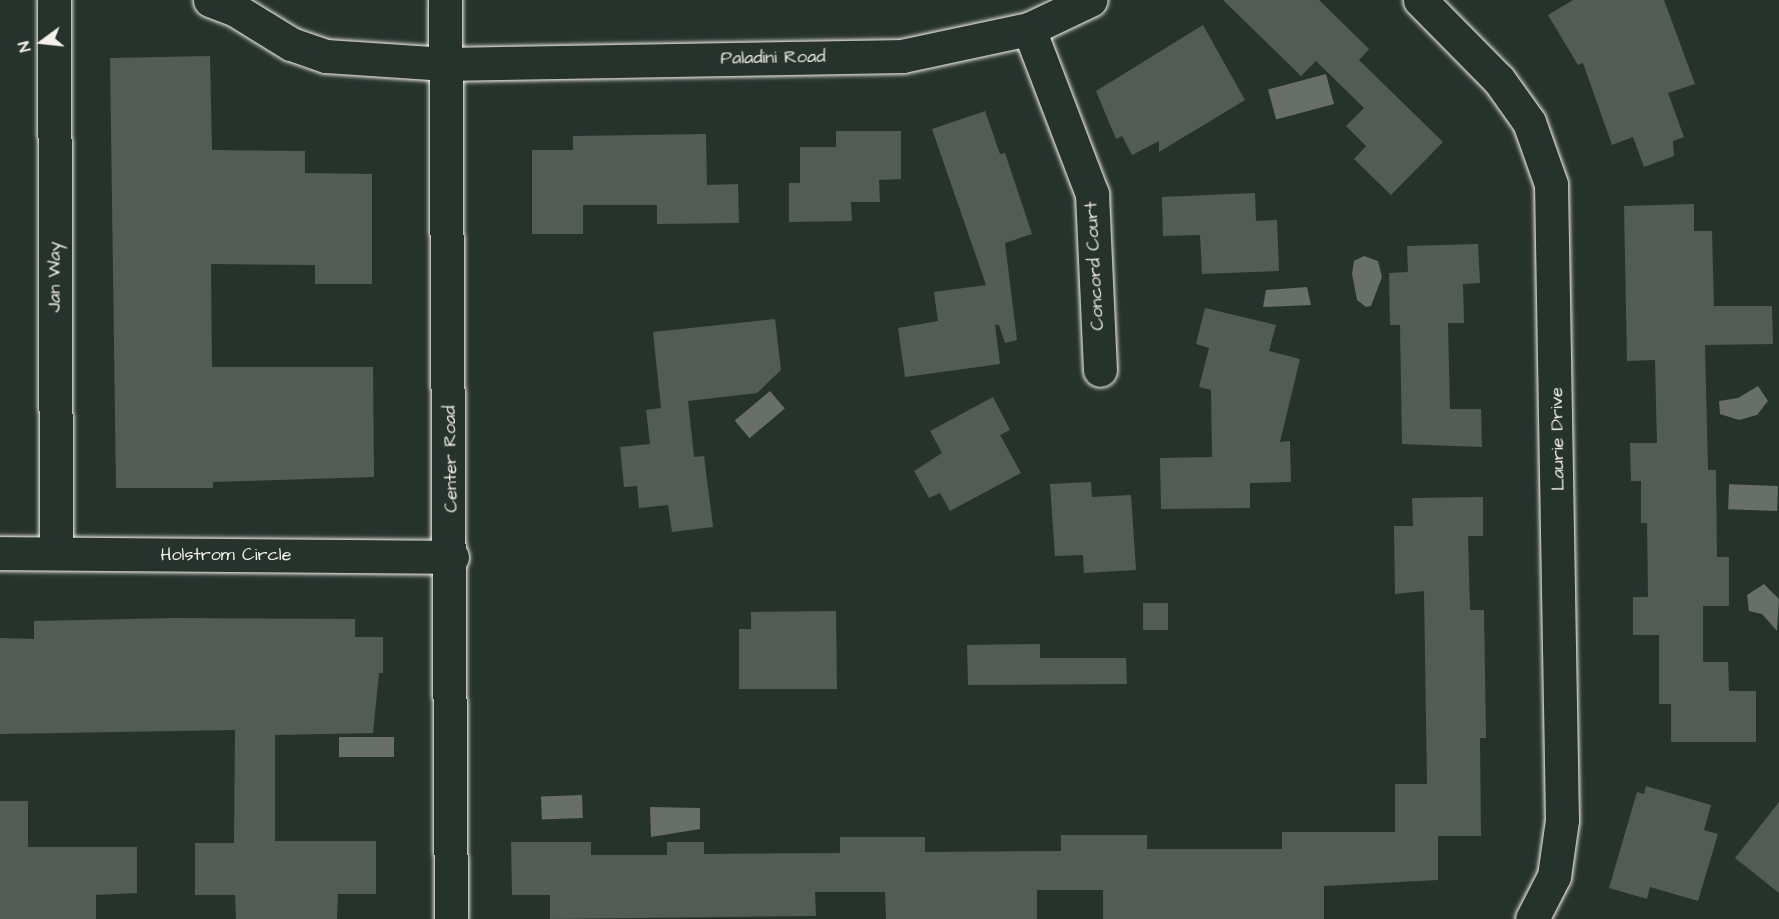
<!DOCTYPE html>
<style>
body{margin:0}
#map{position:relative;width:1779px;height:919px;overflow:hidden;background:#26332d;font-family:"Architects Daughter",sans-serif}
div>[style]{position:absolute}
.water>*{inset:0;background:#676f68;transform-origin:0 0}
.building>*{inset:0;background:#525c55;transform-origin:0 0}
.roads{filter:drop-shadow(0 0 2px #f4f1e8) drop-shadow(0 0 2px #f4f1e8)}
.minor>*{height:33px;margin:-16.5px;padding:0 16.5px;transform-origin:16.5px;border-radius:16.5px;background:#26332d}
span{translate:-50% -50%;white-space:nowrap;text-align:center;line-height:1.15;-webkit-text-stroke:4.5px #26332d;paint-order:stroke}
.street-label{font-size:18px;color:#f4f1e8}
.north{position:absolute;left:12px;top:12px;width:60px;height:60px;-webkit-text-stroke:4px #26332d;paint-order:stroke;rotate:255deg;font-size:16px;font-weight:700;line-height:24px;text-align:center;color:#f4f1e8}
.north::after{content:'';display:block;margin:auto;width:21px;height:27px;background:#f4f1e8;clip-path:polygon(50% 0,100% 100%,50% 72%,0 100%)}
</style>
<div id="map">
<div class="water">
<div style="left:1326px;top:74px;width:31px;height:60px;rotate:75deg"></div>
<div style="clip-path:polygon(1364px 256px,1378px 261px,1382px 277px,1371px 306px,1366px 307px,1357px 300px,1352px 274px,1354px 261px)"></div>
<div style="clip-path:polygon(1307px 287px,1311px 305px,1263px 307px,1266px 290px)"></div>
<div style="clip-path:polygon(1758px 386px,1768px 401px,1757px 415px,1739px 420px,1720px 414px,1719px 401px,1738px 398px)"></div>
<div style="left:770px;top:391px;width:23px;height:46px;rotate:50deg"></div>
<div style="left:1778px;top:486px;width:25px;height:49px;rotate:92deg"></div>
<div style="clip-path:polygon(1764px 584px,1779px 599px,1777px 631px,1762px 614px,1749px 611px,1747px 595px)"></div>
<div style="left:339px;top:737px;width:55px;height:20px"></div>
<div style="left:582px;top:795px;width:23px;height:41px;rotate:88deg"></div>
<div style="clip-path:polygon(650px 807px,700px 808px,700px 829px,651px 837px)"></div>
</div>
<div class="building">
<div style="clip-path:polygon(1223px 0,1319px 0,1369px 49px,1359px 60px,1443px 142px,1391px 195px,1354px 159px,1366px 146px,1346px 126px,1364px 108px,1316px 61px,1301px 76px)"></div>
<div style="clip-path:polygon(1573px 0,1664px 0,1695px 84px,1668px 93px,1684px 137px,1673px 141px,1674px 156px,1644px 167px,1633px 137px,1612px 145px,1583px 63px,1578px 65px,1548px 15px)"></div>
<div style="clip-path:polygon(1203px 25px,1245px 100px,1159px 152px,1159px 141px,1132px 155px,1122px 136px,1116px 139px,1096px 91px)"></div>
<div style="clip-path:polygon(210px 56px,212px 150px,305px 151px,305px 173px,372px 174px,372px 284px,315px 284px,315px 265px,211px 264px,212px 367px,373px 367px,374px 477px,213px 482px,213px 488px,116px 488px,110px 58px)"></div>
<div style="clip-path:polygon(985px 111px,1000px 154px,1005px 153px,1032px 234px,1005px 243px,1017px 340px,1005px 343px,999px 325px,995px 325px,1000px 364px,905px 377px,898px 328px,938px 321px,934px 292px,986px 285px,932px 129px)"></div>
<div style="clip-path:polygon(836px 131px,901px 131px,901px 179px,879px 180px,880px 202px,851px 202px,852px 221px,789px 222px,789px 183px,800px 183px,800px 147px,836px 147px)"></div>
<div style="clip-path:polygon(706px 134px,707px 185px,738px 184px,739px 223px,657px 224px,657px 205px,583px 205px,583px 234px,532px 234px,532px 150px,573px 150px,573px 136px)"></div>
<div style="clip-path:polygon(1255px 193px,1256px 221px,1277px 220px,1279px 271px,1202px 274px,1200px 235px,1163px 236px,1162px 197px)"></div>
<div style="clip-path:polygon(1694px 204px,1694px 231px,1712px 231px,1714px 306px,1772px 306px,1773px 344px,1705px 345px,1708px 470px,1716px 470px,1717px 557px,1729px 557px,1729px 606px,1703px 606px,1703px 662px,1728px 662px,1729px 691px,1756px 691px,1756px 742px,1671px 742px,1671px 704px,1659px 704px,1659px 635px,1633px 635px,1633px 597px,1648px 597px,1647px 523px,1641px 523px,1641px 481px,1631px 481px,1630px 443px,1657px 443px,1655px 360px,1627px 361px,1624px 206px)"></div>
<div style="clip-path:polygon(1478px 244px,1480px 283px,1463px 284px,1464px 323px,1448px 323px,1450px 409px,1481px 409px,1482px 447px,1402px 444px,1400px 325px,1390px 325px,1389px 273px,1408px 272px,1407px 246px)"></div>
<div style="clip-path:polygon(1205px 308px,1276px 325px,1269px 351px,1300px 359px,1280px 442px,1290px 441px,1291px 482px,1250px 483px,1250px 508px,1161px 509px,1160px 458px,1212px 457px,1211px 390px,1199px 387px,1209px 348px,1196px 344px)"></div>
<div style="clip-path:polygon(775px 319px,781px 370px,757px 393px,688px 401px,694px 457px,704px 456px,713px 527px,672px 532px,668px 505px,639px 508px,637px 486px,624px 487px,620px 447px,650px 444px,646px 410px,661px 408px,653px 332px)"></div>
<div style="clip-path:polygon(993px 397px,1010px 430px,1000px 435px,1021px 473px,950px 511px,940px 493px,929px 498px,914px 471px,942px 453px,930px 431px)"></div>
<div style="clip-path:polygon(1091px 482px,1092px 497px,1131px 495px,1136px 570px,1084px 573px,1083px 555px,1055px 556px,1050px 484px)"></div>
<div style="clip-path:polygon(1483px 497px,1483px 536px,1468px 536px,1470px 610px,1484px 610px,1486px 738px,1480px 738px,1481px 836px,1438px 836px,1438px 880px,1324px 886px,1324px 919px,1103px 919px,1103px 890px,1037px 890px,1037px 919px,886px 919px,885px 892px,815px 892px,816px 916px,550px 919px,550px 895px,512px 895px,511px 842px,591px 842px,591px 855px,667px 855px,667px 842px,704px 842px,704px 854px,840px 853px,840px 837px,925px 837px,925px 852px,1061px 851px,1061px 835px,1147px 835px,1147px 849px,1282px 849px,1282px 832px,1395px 832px,1395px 784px,1427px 784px,1424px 591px,1395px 594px,1394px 526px,1413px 526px,1412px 498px)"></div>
<div style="left:1143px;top:603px;width:25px;height:27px"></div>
<div style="clip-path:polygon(836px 611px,837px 689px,739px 689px,739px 629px,751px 629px,751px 612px)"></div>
<div style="clip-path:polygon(175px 618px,355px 619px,355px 637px,383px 637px,383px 673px,379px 673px,373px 733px,275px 735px,275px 841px,376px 841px,376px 894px,338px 894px,337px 919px,236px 919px,235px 895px,195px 895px,195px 843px,234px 843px,235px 730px,0 734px,0 638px,34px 639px,34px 621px)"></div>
<div style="clip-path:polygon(1040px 644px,1040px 658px,1126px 658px,1127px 684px,968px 685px,967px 645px)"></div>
<div style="clip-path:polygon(1646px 786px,1711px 805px,1704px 830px,1718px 834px,1698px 901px,1650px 887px,1647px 899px,1609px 888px,1637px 792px,1644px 794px)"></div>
<div style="clip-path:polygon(0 801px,28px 801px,28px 847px,137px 847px,137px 893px,96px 895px,96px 919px,0 919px)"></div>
<div style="clip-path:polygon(1779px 802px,1779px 893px,1735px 858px)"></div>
</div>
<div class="roads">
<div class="minor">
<div style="left:54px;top:0;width:553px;rotate:89.79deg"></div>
<div style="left:210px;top:0;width:26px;rotate:21deg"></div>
<div style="left:234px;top:9px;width:67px;rotate:31.6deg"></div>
<div style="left:291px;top:44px;width:37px;rotate:19deg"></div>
<div style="left:326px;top:56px;width:120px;rotate:3.8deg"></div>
<div style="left:446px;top:64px;width:456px;rotate:-1deg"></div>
<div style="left:902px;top:56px;width:130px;rotate:-12deg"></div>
<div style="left:1029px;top:29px;width:68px;rotate:-25.4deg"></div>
<div style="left:445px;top:0;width:919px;rotate:89.63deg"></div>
<div style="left:1420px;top:0;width:112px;rotate:45.4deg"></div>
<div style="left:1499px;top:80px;width:52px;rotate:54.5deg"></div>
<div style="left:1529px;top:122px;width:66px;rotate:70.5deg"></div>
<div style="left:1551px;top:184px;width:636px;rotate:89.01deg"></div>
<div style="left:1562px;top:820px;width:57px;rotate:98.1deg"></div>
<div style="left:1554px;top:876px;width:48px;rotate:117.1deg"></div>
<div style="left:1029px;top:29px;width:177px;rotate:69.1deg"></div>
<div style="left:1092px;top:194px;width:176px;rotate:87.4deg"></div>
<div style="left:0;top:553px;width:452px;rotate:0.5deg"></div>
</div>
</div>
<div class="street-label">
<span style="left:773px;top:58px;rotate:-1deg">Paladini Road</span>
<span style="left:1095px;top:266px;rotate:-93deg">Concord Court</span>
<span style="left:55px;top:277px;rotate:-90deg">Jan Way</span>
<span style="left:1558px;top:439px;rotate:-91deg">Laurie Drive</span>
<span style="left:451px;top:459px;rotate:-91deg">Center Road</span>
<span style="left:226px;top:555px">Holstrom Circle</span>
</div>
<div class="north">N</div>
</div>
